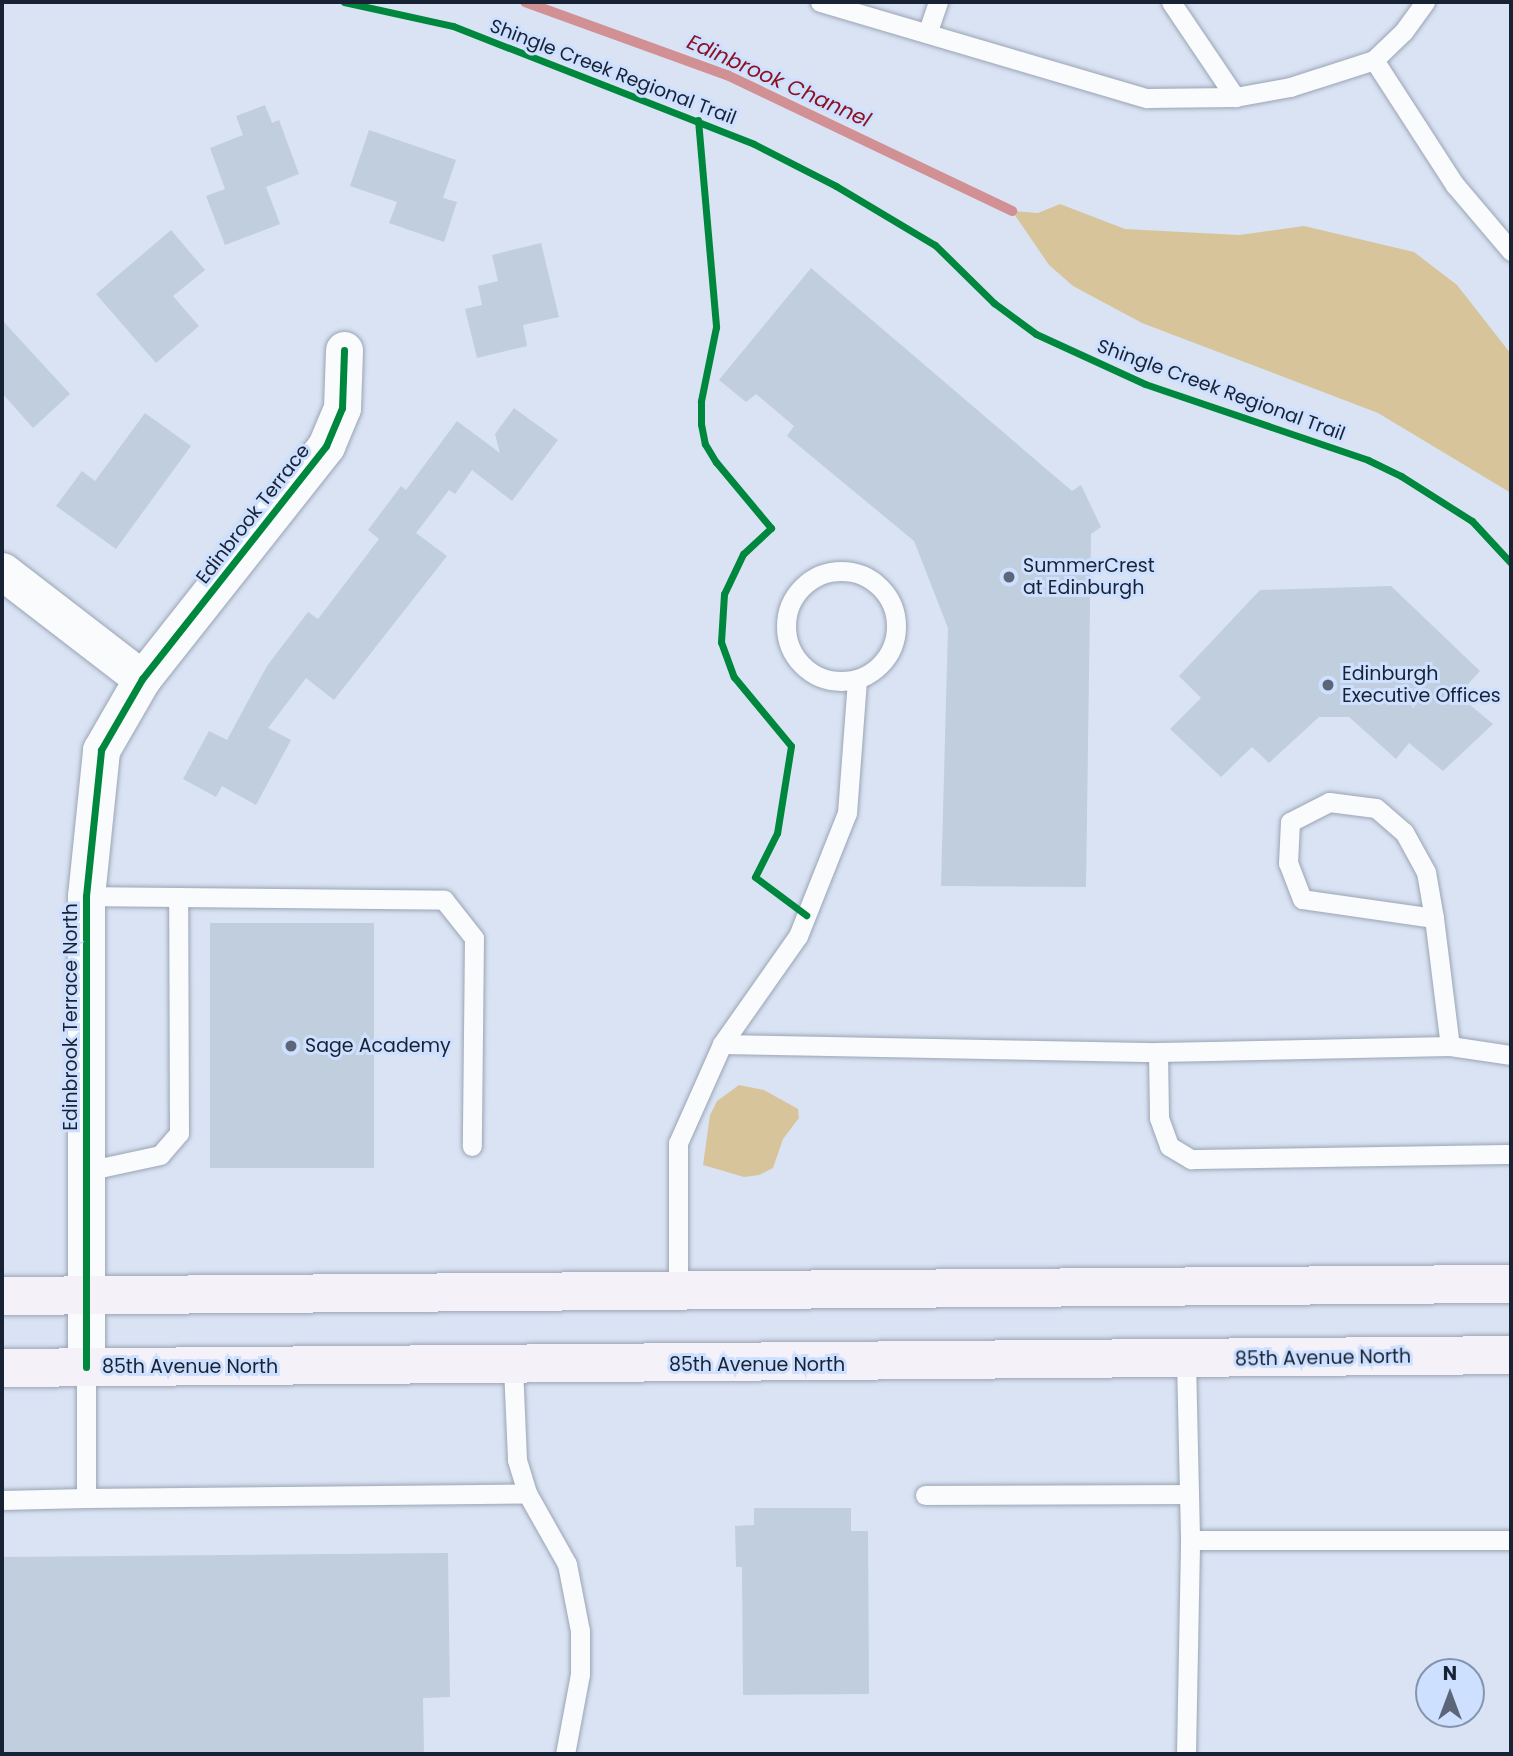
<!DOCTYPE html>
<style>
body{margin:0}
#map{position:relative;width:1513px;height:1756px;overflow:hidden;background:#d9e3f4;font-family:Poppins,sans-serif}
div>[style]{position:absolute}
.green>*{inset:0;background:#d8c49b}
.stream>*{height:10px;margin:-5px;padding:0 5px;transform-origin:5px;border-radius:5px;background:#d19094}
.building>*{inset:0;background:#c0cedd;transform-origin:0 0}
.roads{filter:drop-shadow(0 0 2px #9ba4b4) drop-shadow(0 0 2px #9ba4b4)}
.lane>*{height:19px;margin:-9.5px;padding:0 9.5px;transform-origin:9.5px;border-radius:9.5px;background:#f9fbfd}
.lane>.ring{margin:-9.5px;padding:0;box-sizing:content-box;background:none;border:19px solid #f9fbfd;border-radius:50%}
.street>*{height:37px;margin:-18.5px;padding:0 18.5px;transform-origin:18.5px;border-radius:18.5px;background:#f9fbfd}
.secondary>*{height:38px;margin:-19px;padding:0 19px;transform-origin:19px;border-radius:19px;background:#f4f2f8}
.cycleway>*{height:7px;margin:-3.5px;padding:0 3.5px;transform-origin:3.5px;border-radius:3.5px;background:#00873e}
.dots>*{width:19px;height:19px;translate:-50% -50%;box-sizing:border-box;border:4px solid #cee0ff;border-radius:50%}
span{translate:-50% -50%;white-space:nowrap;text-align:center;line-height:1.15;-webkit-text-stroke:6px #cee0ff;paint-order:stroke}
.street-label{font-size:19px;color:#182235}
.poi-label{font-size:19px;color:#182235}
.left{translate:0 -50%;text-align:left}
.water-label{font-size:21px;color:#8c1221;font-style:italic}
.frame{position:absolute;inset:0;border:4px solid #182235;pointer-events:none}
.north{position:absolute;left:1415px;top:1658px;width:70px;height:70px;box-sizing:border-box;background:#cee0ff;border:2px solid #8594ae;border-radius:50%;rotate:0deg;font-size:19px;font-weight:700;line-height:28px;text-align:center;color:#182235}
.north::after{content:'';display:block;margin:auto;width:24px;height:32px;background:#5c6678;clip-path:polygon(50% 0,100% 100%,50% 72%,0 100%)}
</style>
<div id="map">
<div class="green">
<div style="clip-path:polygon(1060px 204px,1125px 229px,1239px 235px,1304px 226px,1414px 252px,1457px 285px,1511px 354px,1511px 493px,1378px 413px,1142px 323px,1073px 286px,1049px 265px,1012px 211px,1038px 213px)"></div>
<div style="clip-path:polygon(739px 1085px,764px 1090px,798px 1109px,799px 1118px,783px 1139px,773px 1168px,759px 1175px,744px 1177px,703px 1165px,710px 1115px,717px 1101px)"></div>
</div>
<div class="stream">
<div style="left:525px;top:2px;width:215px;rotate:19.9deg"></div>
<div style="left:727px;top:75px;width:316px;rotate:25.5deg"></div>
</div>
<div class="building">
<div style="clip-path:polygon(265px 105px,272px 123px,279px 120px,299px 174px,266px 187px,280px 224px,225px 245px,206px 196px,225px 189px,210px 148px,243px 135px,236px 116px)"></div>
<div style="clip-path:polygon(369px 130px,456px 160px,443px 198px,457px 202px,444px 242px,389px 223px,397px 202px,350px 186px)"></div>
<div style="clip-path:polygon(171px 230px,205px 270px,173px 296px,199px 326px,156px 363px,96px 294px)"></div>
<div style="clip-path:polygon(541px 243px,559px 317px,523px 325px,527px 346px,477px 358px,465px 309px,482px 305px,478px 286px,498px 281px,492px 255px)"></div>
<div style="clip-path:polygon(811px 268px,1072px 491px,1081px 485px,1101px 527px,1091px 534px,1086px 887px,941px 886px,948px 628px,914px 541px,787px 436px,794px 426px,756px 394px,746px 402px,719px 380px)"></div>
<div style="clip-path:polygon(2px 320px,70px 394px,33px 428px,2px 393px)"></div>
<div style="clip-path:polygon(514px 408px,558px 440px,512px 501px,472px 470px,455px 494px,449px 490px,416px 533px,447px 556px,334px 700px,306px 678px,268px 728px,291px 740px,256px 805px,222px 786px,216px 797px,183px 779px,209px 731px,227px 740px,267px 666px,308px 612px,318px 619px,379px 539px,368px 530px,401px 486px,406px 490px,457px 421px,500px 453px,495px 434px)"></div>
<div style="clip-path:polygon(145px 413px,191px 446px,116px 549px,56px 506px,82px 471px,95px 481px)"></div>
<div style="clip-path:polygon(1391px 586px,1480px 671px,1458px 695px,1493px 724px,1443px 771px,1409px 743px,1396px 759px,1349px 717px,1319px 717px,1269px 763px,1252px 747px,1221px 777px,1170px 729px,1201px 698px,1179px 676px,1260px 590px)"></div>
<div style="left:210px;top:923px;width:164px;height:245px"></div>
<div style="clip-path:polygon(754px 1508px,851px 1508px,851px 1531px,868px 1531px,869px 1694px,743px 1695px,742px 1567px,736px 1567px,735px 1526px,754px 1525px)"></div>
<div style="clip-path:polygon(448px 1553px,450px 1697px,423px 1698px,424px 1754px,2px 1754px,2px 1557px)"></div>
</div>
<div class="roads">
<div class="lane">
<div style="left:820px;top:2px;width:341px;rotate:16.4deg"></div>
<div style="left:1147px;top:98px;width:88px;rotate:-0.7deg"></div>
<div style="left:1235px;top:97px;width:56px;rotate:-10.3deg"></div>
<div style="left:1290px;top:87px;width:88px;rotate:-17.8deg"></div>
<div style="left:1171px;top:2px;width:115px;rotate:56deg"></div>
<div style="left:1425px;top:2px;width:36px;rotate:126deg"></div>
<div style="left:1404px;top:31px;width:42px;rotate:136deg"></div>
<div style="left:1374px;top:60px;width:149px;rotate:57.1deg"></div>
<div style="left:1455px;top:185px;width:87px;rotate:49.7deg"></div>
<div style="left:928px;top:31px;width:31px;rotate:-71deg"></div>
<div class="ring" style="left:786px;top:571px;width:91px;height:91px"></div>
<div style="left:86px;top:896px;width:358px;rotate:0.6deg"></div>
<div style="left:444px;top:900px;width:48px;rotate:51.7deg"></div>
<div style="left:474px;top:938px;width:208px;rotate:90.6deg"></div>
<div style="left:1434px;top:918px;width:133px;rotate:-171.8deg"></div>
<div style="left:1302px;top:899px;width:39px;rotate:-111deg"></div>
<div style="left:1288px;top:863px;width:41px;rotate:-87.2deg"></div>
<div style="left:1290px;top:822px;width:44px;rotate:-27.1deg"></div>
<div style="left:1329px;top:802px;width:47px;rotate:7.3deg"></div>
<div style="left:1376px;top:808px;width:37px;rotate:41deg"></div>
<div style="left:1404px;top:832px;width:46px;rotate:61.2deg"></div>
<div style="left:1426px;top:872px;width:47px;rotate:80.1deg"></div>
<div style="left:1434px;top:918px;width:129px;rotate:82.9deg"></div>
<div style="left:722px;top:1044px;width:436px;rotate:1.1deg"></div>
<div style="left:1158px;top:1052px;width:292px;rotate:-1.2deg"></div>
<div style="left:1450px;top:1046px;width:62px;rotate:8.4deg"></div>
<div style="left:1158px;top:1052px;width:66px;rotate:89.1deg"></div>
<div style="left:1159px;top:1118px;width:30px;rotate:70deg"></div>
<div style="left:1169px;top:1146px;width:26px;rotate:31deg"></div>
<div style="left:1191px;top:1159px;width:320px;rotate:-0.9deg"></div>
<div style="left:86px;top:1171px;width:76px;rotate:-12.2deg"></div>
<div style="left:160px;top:1155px;width:29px;rotate:-49deg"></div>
<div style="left:179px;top:1133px;width:236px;rotate:-90.2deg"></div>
<div style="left:678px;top:1294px;width:151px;rotate:-90deg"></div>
<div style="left:678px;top:1143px;width:108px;rotate:-66deg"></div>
<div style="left:722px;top:1044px;width:132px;rotate:-54.9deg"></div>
<div style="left:798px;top:936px;width:132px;rotate:-68.3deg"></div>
<div style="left:847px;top:813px;width:134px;rotate:-85.7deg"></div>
<div style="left:1186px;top:1360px;width:180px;rotate:88.7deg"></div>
<div style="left:1190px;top:1540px;width:321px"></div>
<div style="left:513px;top:1367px;width:93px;rotate:87.5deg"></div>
<div style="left:517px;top:1460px;width:34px;rotate:73deg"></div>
<div style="left:527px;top:1493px;width:81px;rotate:60.6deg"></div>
<div style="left:567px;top:1564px;width:68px;rotate:79deg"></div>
<div style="left:580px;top:1631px;width:43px;rotate:90deg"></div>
<div style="left:580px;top:1674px;width:81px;rotate:100.6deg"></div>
<div style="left:925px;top:1495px;width:264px;rotate:-0.2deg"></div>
<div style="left:86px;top:1498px;width:441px;rotate:-0.6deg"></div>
<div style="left:2px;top:1500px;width:84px;rotate:-1.4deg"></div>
<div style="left:86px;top:1498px;width:131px;rotate:-90deg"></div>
<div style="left:1186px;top:1754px;width:214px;rotate:-88.9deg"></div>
</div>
<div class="street">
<div style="left:2px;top:571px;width:177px;rotate:37.6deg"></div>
<div style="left:86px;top:1367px;width:471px;rotate:-90deg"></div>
<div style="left:86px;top:896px;width:147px;rotate:-84.1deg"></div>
<div style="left:101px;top:750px;width:82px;rotate:-60deg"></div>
<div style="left:142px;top:679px;width:297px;rotate:-51.7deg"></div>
<div style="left:326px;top:446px;width:41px;rotate:-67.2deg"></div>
<div style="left:342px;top:408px;width:58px;rotate:-88deg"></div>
</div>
<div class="secondary">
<div style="left:2px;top:1296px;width:1509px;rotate:-0.46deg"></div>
<div style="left:2px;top:1368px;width:1509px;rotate:-0.49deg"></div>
</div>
</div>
<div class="cycleway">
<div style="left:344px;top:2px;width:112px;rotate:12.4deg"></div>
<div style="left:453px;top:26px;width:323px;rotate:21.4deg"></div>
<div style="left:754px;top:144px;width:92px;rotate:27.1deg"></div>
<div style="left:836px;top:186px;width:115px;rotate:30.8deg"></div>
<div style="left:935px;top:245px;width:83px;rotate:44.5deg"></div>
<div style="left:994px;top:303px;width:52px;rotate:36.4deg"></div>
<div style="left:1036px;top:334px;width:120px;rotate:24.6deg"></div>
<div style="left:1145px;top:384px;width:236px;rotate:18.8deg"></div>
<div style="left:1368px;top:460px;width:37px;rotate:26deg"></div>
<div style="left:1401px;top:476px;width:84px;rotate:32.4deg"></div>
<div style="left:1472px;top:521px;width:57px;rotate:47.1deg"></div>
<div style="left:698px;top:120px;width:208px;rotate:85deg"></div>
<div style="left:716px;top:327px;width:76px;rotate:101.5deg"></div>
<div style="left:701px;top:401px;width:23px;rotate:90deg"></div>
<div style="left:701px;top:424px;width:20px;rotate:79deg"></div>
<div style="left:705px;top:444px;width:21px;rotate:59deg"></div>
<div style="left:716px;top:462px;width:86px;rotate:50.2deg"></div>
<div style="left:771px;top:528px;width:38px;rotate:137deg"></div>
<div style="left:743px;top:554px;width:44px;rotate:115.4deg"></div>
<div style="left:724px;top:594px;width:48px;rotate:93.6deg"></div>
<div style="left:721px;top:642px;width:37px;rotate:70deg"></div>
<div style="left:734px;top:677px;width:89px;rotate:50.4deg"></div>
<div style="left:791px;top:746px;width:88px;rotate:99.1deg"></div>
<div style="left:777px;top:833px;width:49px;rotate:116.6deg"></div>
<div style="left:755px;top:877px;width:64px;rotate:36.7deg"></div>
<div style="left:86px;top:1367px;width:471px;rotate:-90deg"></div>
<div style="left:86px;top:896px;width:147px;rotate:-84.1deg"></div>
<div style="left:101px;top:750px;width:82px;rotate:-60deg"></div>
<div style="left:142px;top:679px;width:297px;rotate:-51.7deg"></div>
<div style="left:326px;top:446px;width:41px;rotate:-67.2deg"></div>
<div style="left:342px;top:408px;width:58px;rotate:-88deg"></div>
</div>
<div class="dots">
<div style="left:1009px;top:577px;background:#5c6678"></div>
<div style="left:1328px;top:685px;background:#5c6678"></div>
<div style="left:291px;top:1046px;background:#5c6678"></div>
</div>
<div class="street-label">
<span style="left:613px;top:72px;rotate:21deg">Shingle Creek Regional Trail</span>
<span style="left:1221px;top:390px;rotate:20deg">Shingle Creek Regional Trail</span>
<span style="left:253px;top:514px;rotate:-52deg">Edinbrook Terrace</span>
<span style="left:71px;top:1017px;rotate:-90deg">Edinbrook Terrace North</span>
<span style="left:1323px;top:1358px;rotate:-1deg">85th Avenue North</span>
<span style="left:757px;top:1365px">85th Avenue North</span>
<span style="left:190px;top:1367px">85th Avenue North</span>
</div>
<div class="poi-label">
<span class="left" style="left:1023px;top:577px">SummerCrest<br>at Edinburgh</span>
<span class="left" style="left:1342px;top:685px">Edinburgh<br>Executive Offices</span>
<span class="left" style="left:305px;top:1046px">Sage Academy</span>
</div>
<div class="water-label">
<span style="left:779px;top:81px;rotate:24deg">Edinbrook Channel</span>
</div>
<div class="frame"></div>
<div class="north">N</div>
</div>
